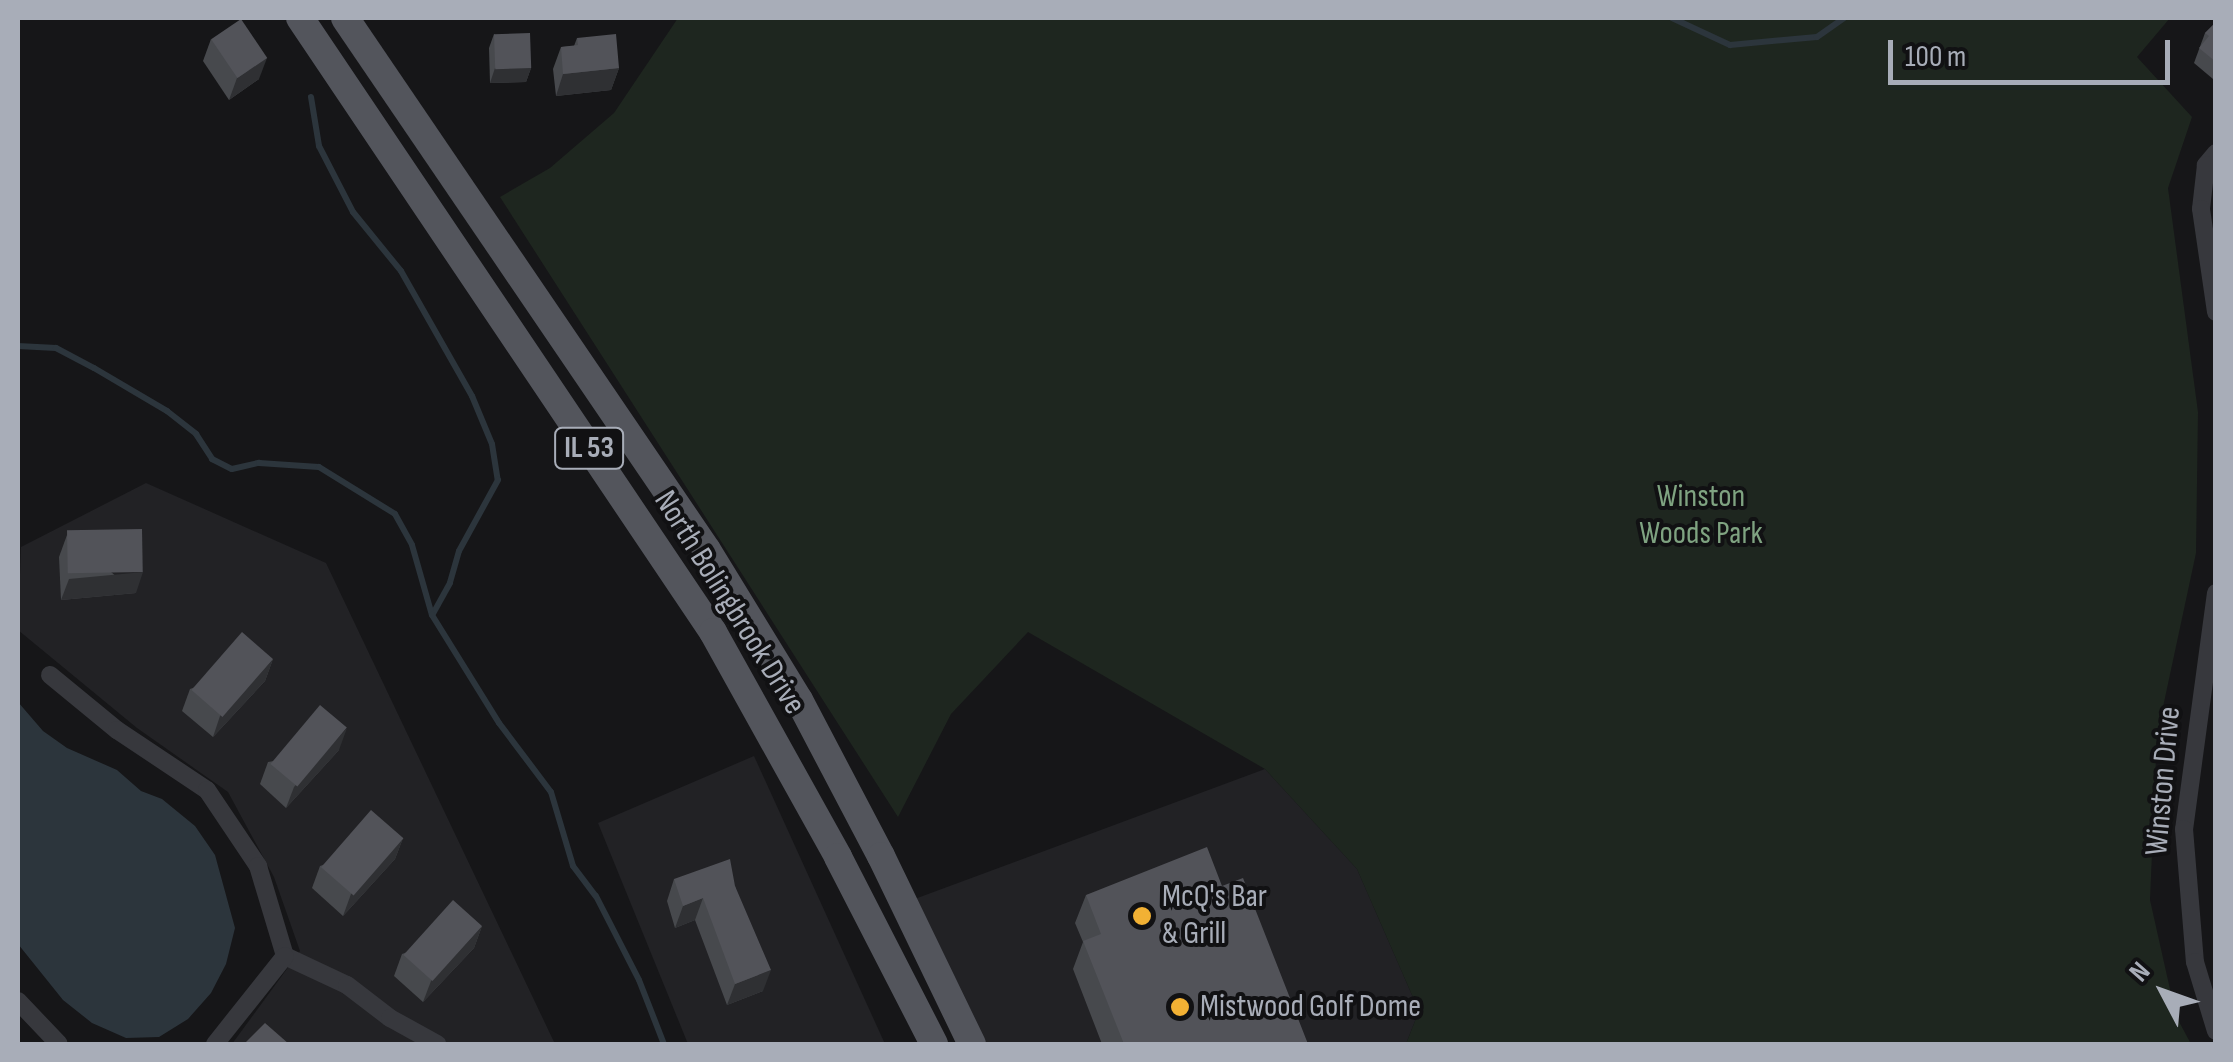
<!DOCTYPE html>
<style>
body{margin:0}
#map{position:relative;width:2233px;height:1062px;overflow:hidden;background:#161618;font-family:"Sofia Sans Condensed",sans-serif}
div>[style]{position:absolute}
.built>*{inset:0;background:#222225}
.green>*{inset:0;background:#1e261f}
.water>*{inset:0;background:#2c353c}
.stream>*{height:6px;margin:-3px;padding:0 3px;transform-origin:3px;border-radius:3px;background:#2c353c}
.minor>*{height:18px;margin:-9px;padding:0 9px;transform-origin:9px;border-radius:9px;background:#37383d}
.primary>*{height:28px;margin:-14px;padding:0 14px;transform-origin:14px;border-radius:14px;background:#53555c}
.wall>*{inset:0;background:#47494d}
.shaded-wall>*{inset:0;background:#2f3033}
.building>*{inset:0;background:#525359;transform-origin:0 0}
.dots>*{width:28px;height:28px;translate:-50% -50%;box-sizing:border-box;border:5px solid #111113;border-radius:50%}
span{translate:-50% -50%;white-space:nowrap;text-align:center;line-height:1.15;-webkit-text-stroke:8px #111113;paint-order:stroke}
.shield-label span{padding:2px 8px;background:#111113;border:2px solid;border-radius:8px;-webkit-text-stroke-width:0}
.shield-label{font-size:30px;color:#a8adb8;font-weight:700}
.park-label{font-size:32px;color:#7fa381}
.street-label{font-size:32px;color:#a8adb8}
.poi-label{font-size:32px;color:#a8adb8}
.left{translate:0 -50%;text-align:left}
.frame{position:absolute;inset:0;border:20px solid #a8adb8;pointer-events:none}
.north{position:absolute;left:2113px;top:942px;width:100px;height:100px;-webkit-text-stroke:8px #111113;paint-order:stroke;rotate:311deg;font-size:28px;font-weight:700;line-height:40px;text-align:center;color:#a8adb8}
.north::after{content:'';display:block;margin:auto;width:35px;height:45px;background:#a8adb8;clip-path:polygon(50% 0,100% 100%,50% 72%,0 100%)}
.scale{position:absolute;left:1888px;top:40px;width:282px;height:45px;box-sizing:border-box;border:5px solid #a8adb8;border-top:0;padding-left:12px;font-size:30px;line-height:35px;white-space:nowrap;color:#a8adb8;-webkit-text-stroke:8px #111113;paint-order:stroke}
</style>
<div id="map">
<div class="built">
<div style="clip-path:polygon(146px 483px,326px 563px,555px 1044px,232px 1044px,300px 951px,274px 877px,228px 792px,137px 728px,18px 630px,21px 547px)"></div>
<div style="clip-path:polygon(754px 756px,885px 1044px,688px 1044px,598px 823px)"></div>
<div style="clip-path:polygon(1265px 769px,1357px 869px,1419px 1011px,1406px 1044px,987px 1044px,912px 900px)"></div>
</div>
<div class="green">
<div style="clip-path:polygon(678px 18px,2170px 18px,2137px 57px,2192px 117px,2168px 188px,2198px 412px,2196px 553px,2157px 735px,2150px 900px,2176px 1016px,2191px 1044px,1406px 1044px,1419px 1011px,1357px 869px,1265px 769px,1028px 632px,951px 714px,898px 817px,500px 197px,550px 168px,614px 113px)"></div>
</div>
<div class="water">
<div style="clip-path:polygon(18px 702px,43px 731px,67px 748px,117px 770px,141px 791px,162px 799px,195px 826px,215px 855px,235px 928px,226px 964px,211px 993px,188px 1019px,159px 1037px,126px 1038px,92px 1023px,63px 1000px,18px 944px)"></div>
</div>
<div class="stream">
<div style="left:1672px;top:18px;width:64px;rotate:25deg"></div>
<div style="left:1730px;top:45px;width:87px;rotate:-5.3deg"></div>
<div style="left:1817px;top:37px;width:33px;rotate:-35deg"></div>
<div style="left:311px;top:97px;width:50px;rotate:80.7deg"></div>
<div style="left:319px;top:146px;width:74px;rotate:62.7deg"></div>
<div style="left:353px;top:212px;width:76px;rotate:50.9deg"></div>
<div style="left:401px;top:271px;width:144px;rotate:60.4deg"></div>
<div style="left:472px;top:396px;width:52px;rotate:67.4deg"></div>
<div style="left:492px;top:444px;width:36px;rotate:81deg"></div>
<div style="left:498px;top:480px;width:81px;rotate:118.8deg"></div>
<div style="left:459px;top:551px;width:33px;rotate:106deg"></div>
<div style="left:450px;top:583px;width:35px;rotate:119deg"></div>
<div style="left:18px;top:346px;width:38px;rotate:3deg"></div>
<div style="left:56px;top:348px;width:43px;rotate:27.8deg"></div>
<div style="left:94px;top:368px;width:85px;rotate:30.5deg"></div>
<div style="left:167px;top:411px;width:37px;rotate:38deg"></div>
<div style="left:196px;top:434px;width:30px;rotate:57deg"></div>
<div style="left:212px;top:459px;width:22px;rotate:27deg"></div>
<div style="left:232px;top:469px;width:28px;rotate:-13deg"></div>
<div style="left:259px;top:463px;width:60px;rotate:3.8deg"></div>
<div style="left:319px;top:467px;width:89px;rotate:31.7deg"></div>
<div style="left:395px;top:514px;width:35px;rotate:61deg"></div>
<div style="left:412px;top:545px;width:73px;rotate:74.1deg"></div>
<div style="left:432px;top:615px;width:127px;rotate:58.2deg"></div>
<div style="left:499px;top:723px;width:86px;rotate:53deg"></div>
<div style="left:551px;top:792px;width:77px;rotate:73.4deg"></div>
<div style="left:573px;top:866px;width:38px;rotate:53deg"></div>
<div style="left:596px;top:896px;width:94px;rotate:62.9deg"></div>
<div style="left:639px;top:980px;width:69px;rotate:68.7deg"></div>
</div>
<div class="minor">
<div style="left:2216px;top:153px;width:16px;rotate:130deg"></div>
<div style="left:2206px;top:165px;width:44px;rotate:96.5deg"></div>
<div style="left:2201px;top:209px;width:104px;rotate:81.7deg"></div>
<div style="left:2216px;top:593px;width:238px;rotate:97.7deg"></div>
<div style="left:2184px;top:829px;width:133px;rotate:85.3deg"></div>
<div style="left:2195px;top:962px;width:72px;rotate:73.1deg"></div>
<div style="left:50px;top:675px;width:87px;rotate:39.4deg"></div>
<div style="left:117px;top:730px;width:108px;rotate:33.7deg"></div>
<div style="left:207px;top:790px;width:92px;rotate:56.1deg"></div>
<div style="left:258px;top:866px;width:94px;rotate:73.3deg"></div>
<div style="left:285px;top:956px;width:68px;rotate:25.1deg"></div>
<div style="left:347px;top:985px;width:54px;rotate:37.5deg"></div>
<div style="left:390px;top:1018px;width:54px;rotate:29deg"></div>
<div style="left:18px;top:1001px;width:59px;rotate:46.4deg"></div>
<div style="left:215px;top:1044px;width:112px;rotate:-51.5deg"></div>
</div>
<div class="primary">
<div style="left:300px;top:18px;width:740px;rotate:56.07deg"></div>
<div style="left:713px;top:632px;width:257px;rotate:60.9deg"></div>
<div style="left:838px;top:857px;width:210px;rotate:62.8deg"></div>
<div style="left:345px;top:18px;width:643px;rotate:55.77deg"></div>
<div style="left:707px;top:550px;width:176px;rotate:58.5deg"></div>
<div style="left:799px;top:700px;width:176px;rotate:62.3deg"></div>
<div style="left:881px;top:856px;width:209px;rotate:64.2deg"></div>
</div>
<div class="wall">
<div style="clip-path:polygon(2216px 22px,2216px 75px,2213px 79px,2194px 63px,2205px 33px)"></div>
<div style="clip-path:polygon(494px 34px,531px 68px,526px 82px,490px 83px,489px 48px)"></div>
<div style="clip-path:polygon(577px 38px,619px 68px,611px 90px,556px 96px,553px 69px,561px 47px,574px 46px)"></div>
<div style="clip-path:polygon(211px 39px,259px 79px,229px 100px,203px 61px)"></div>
<div style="clip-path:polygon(67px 535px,136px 593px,61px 600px,59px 557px)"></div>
<div style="clip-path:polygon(273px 659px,265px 681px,213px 737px,182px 711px,190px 689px)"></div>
<div style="clip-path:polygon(339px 750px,286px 808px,260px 784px,268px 762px)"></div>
<div style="clip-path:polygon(403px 838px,395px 859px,343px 916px,312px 888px,320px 866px)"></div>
<div style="clip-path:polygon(674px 879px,735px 886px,763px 991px,727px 1005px,695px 920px,675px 928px,667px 901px)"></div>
<div style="clip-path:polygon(1222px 886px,1308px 1044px,1102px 1044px,1073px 969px,1083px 942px,1075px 923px,1086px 895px)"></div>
<div style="clip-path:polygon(482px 926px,474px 948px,423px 1002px,394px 976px,402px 954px)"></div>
</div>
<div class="shaded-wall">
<div style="clip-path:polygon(267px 58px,259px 79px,229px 100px,237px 78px)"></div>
<div style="clip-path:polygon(495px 68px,531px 68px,526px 82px,490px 83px)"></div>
<div style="clip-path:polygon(619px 68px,611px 90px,556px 96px,563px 74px)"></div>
<div style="clip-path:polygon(143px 572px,136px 593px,61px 600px,69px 579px)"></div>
<div style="clip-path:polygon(273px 659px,265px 681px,213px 737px,220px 716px)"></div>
<div style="clip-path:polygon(347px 728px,339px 750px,286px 808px,294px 787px)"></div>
<div style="clip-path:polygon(403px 838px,395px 859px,343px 916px,351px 894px)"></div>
<div style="clip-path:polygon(703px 898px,695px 920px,675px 928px,683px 906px)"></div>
<div style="clip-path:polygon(482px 926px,474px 948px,423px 1002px,431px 981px)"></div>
<div style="clip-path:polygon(771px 970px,763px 991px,727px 1005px,735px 984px)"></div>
</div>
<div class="building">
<div style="left:241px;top:19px;width:47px;height:36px;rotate:56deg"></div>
<div style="clip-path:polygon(2216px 22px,2216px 62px,2199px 48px,2209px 36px,2205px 33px)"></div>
<div style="left:530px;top:33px;width:35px;height:36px;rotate:88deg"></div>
<div style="clip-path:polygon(616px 34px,619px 68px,563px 74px,561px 47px,578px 45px,577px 38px)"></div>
<div style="left:142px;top:529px;width:43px;height:75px;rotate:89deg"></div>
<div style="left:242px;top:632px;width:41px;height:77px;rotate:41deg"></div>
<div style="left:320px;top:705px;width:35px;height:77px;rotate:40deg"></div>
<div style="left:371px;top:810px;width:43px;height:76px;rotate:41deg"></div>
<div style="clip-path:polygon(1207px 847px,1222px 886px,1243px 878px,1308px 1044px,1124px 1044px,1083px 941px,1101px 934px,1086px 895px)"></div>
<div style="clip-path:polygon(730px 859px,735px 886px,771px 970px,735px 984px,703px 898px,683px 906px,674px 879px)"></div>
<div style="left:453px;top:900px;width:39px;height:74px;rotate:42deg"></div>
<div style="clip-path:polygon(265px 1023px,289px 1044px,244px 1044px)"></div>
</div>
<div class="dots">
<div style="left:1142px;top:916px;background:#f2b134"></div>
<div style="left:1180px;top:1007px;background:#f2b134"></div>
</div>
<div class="shield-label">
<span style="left:589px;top:448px">IL 53</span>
</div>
<div class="park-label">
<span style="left:1701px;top:516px">Winston<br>Woods Park</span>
</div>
<div class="street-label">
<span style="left:729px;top:603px;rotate:58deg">North Bolingbrook Drive</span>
<span style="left:2164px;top:781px;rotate:-85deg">Winston Drive</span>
</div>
<div class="poi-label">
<span class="left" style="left:1162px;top:916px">McQ's Bar<br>&amp; Grill</span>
<span class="left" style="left:1200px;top:1007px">Mistwood Golf Dome</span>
</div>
<div class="frame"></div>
<div class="north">N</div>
<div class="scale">100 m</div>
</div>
